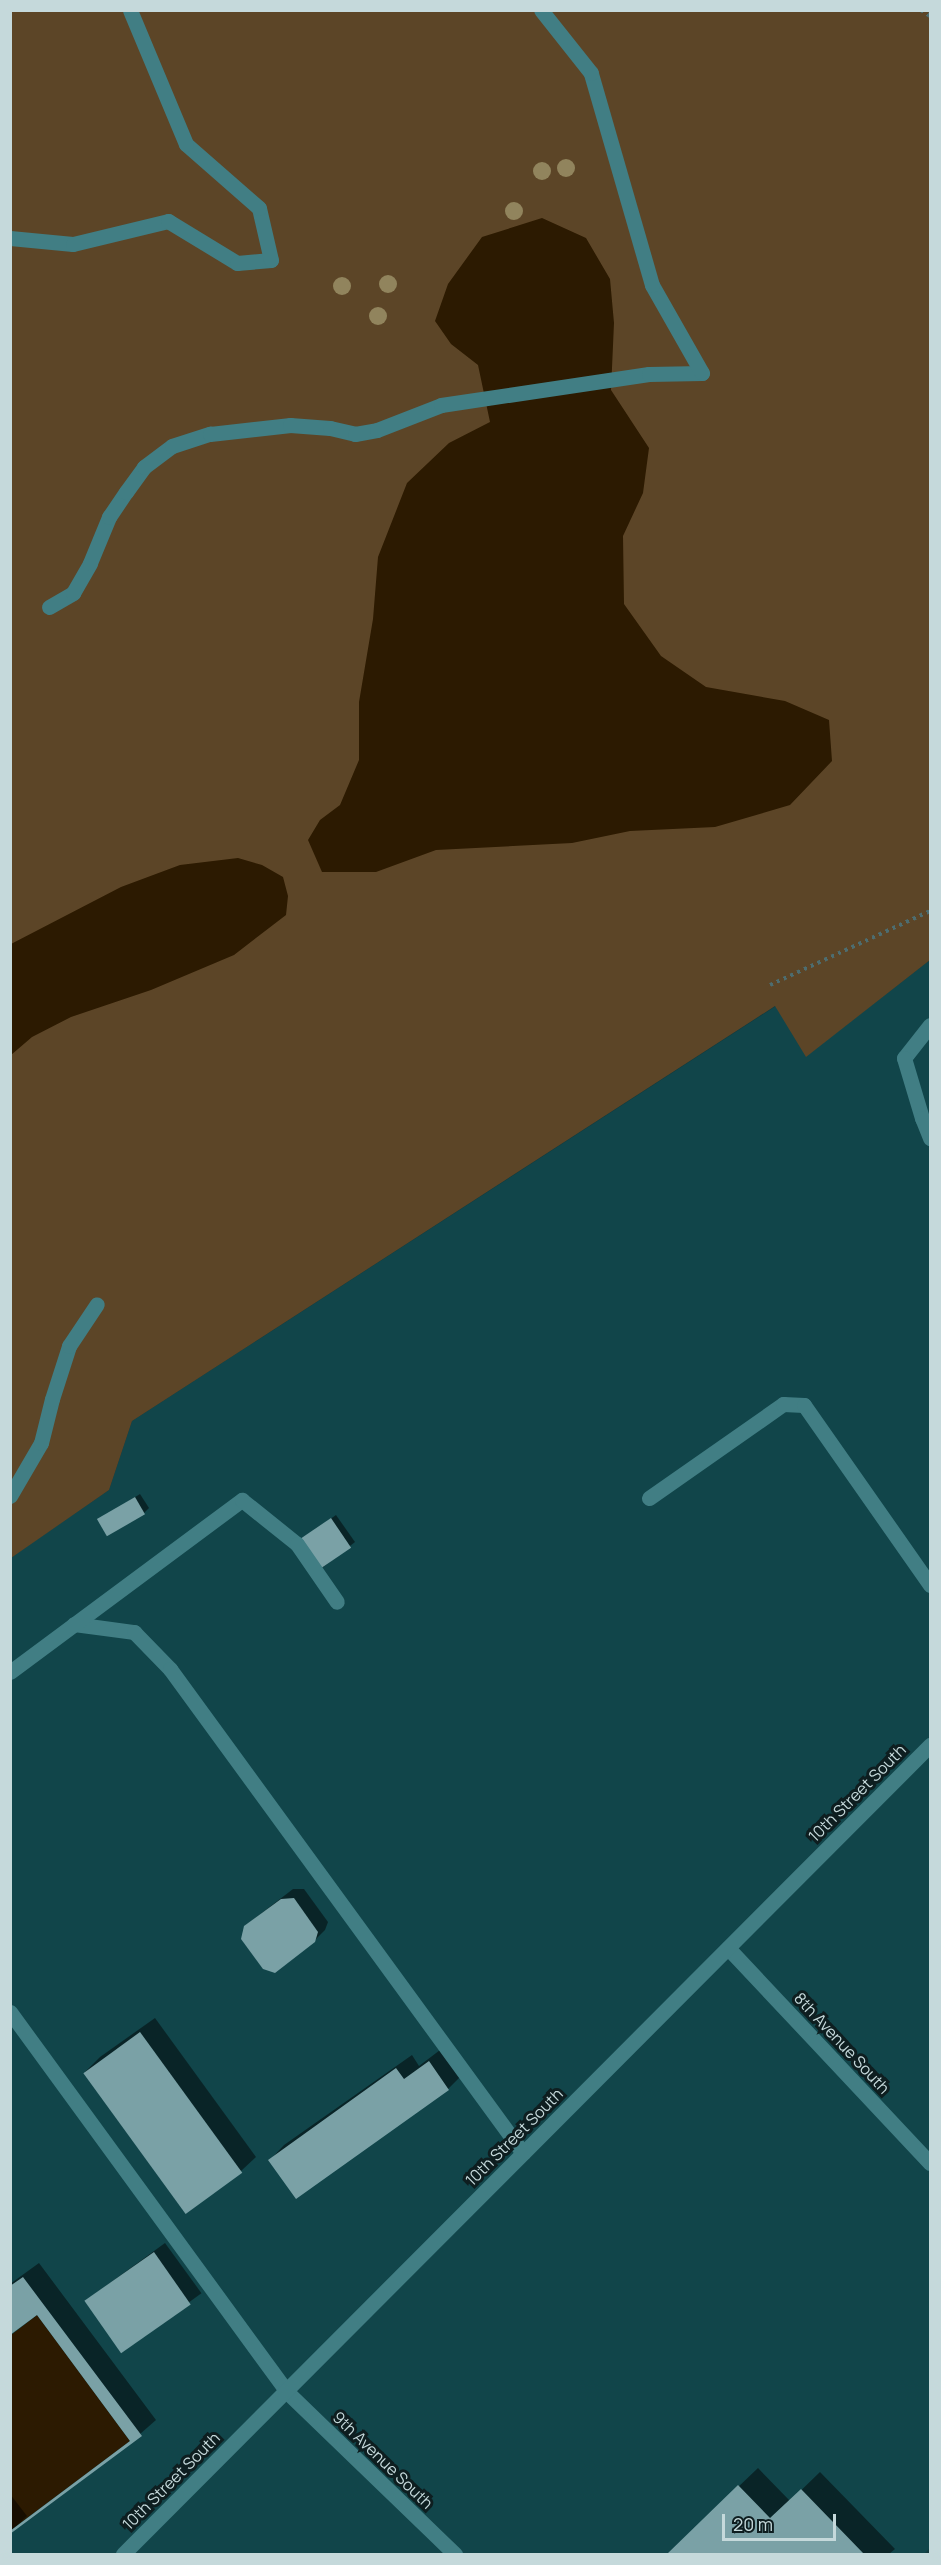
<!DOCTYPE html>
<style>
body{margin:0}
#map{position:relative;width:941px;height:2565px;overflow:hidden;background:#133a3d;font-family:Manrope,sans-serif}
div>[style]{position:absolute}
.built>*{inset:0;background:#11454a}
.green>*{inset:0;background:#5c4527}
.water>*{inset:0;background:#2c1a01}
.shadow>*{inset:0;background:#0007;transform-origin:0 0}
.building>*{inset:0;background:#7aa1a6;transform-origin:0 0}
.path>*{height:4px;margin-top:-2px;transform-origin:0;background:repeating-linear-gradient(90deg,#4d6d70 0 3px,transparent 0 7.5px)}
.minor>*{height:15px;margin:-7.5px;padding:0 7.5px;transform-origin:7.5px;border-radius:7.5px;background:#417e84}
.trees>*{width:18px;height:18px;margin:-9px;border-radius:50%;background:#91845d}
span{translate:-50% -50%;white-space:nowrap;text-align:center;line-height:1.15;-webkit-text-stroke:6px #0e1e20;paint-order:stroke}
.street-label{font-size:16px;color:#c5d9db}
.frame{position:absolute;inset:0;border:12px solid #c5d9db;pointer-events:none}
.scale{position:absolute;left:722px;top:2514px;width:114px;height:27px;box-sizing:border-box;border:3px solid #c5d9db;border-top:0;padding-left:8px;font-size:18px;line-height:21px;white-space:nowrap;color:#c5d9db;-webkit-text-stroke:4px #0e1e20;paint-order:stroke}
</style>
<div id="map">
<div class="built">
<div style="clip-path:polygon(930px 960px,930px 2548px,924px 2554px,11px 2554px,10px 1558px,109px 1490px,132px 1421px,776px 1006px,806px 1056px)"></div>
</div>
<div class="green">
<div style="clip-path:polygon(11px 11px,930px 11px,930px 960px,806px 1057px,775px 1006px,132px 1421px,109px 1490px,11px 1558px)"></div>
</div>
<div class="water">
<div style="clip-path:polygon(542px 218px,586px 238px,610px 279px,614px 323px,611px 390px,649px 448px,643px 493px,623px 536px,624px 604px,661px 656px,706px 687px,785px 701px,829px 720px,832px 761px,790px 805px,715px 827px,630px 831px,572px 843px,436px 850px,376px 872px,322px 872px,308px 840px,320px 820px,340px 805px,359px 760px,359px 702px,373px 619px,378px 557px,407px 483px,449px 443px,490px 422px,478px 365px,451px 344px,435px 321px,448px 284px,482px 237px)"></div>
<div style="clip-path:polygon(238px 858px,262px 865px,283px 877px,288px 896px,286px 915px,234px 955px,151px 990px,71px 1017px,32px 1037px,11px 1055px,11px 944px,121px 887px,180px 865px)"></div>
<div style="clip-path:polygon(37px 2315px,130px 2441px,11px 2530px,11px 2335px)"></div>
</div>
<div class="shadow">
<div style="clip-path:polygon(140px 1494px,149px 1508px,144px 1513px,105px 1516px)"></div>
<div style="clip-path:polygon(336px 1515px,355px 1542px,323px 1567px,309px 1534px)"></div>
<div style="clip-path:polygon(293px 1889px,304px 1889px,328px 1922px,325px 1930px,314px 1941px,245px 1926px)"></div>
<div style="clip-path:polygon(155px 2018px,256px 2157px,241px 2171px,85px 2072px,100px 2057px)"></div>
<div style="clip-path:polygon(444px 2047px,463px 2074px,448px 2089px,296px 2197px,270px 2160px,284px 2145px,412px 2055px,419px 2066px)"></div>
<div style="left:165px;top:2243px;width:62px;height:98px;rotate:54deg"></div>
<div style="clip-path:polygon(39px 2263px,156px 2420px,132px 2441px,37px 2313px,10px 2333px,10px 2284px)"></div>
<div style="clip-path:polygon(758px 2468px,790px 2501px,820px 2472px,895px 2549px,889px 2554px,668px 2554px)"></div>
<div style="clip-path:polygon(10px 2494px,27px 2516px,10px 2532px)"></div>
</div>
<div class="building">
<div style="left:135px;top:1497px;width:20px;height:44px;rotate:60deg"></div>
<div style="left:331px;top:1518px;width:36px;height:36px;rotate:56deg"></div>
<div style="clip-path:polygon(294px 1898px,318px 1932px,315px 1942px,275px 1973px,263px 1969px,241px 1939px,244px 1926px,281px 1899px)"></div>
<div style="left:140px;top:2032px;width:174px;height:70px;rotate:54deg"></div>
<div style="clip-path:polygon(429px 2061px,449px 2090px,296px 2199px,268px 2160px,396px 2068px,404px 2079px)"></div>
<div style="left:154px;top:2252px;width:64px;height:85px;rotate:55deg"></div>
<div style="clip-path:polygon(23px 2277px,142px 2436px,10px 2534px,10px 2531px,130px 2441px,37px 2315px,10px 2335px,10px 2286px)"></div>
<div style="clip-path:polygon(738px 2485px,770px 2518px,801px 2489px,864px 2554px,667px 2554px)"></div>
</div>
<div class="path">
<div style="left:921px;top:10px;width:11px;rotate:34deg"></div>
<div style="left:770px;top:985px;width:176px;rotate:-24.8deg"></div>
</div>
<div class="minor">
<div style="left:10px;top:238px;width:63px;rotate:5.4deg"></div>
<div style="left:73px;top:244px;width:98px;rotate:-13.6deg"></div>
<div style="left:168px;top:221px;width:81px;rotate:31.3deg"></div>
<div style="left:237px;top:263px;width:34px;rotate:-5deg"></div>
<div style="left:271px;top:260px;width:53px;rotate:-103deg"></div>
<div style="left:259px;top:208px;width:97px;rotate:-138.8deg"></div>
<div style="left:186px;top:144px;width:145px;rotate:-112.7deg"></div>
<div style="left:49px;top:607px;width:28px;rotate:-30deg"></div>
<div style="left:73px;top:593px;width:34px;rotate:-60deg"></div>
<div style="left:90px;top:563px;width:50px;rotate:-67.6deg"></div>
<div style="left:109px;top:517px;width:30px;rotate:-56deg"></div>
<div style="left:126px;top:492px;width:31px;rotate:-54deg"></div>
<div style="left:144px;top:467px;width:35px;rotate:-37deg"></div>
<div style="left:172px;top:446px;width:40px;rotate:-18deg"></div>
<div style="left:210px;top:434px;width:81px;rotate:-6.4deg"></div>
<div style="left:290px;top:425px;width:40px;rotate:4.3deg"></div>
<div style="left:330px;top:428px;width:26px;rotate:13deg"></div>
<div style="left:355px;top:434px;width:22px;rotate:-10deg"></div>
<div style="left:377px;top:430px;width:69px;rotate:-21.3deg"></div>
<div style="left:441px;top:405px;width:210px;rotate:-8.5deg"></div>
<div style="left:649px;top:374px;width:53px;rotate:-1.1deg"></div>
<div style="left:702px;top:373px;width:101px;rotate:-119.6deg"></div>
<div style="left:652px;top:285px;width:221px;rotate:-106.1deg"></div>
<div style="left:591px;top:73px;width:80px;rotate:-128.4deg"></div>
<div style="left:930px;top:1025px;width:42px;rotate:128.2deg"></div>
<div style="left:904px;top:1058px;width:63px;rotate:73.3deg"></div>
<div style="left:922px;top:1118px;width:22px;rotate:68deg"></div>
<div style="left:10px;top:1496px;width:61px;rotate:-59.7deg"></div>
<div style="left:41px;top:1443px;width:45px;rotate:-76deg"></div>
<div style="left:52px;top:1399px;width:56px;rotate:-72.2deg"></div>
<div style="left:69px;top:1346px;width:50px;rotate:-56.3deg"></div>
<div style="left:649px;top:1498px;width:164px;rotate:-35deg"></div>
<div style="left:783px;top:1404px;width:21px;rotate:3deg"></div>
<div style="left:804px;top:1405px;width:220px;rotate:55deg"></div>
<div style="left:74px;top:1624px;width:61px;rotate:7.6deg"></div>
<div style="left:134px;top:1632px;width:52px;rotate:45.8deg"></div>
<div style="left:170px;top:1669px;width:599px;rotate:53.9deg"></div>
<div style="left:10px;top:1672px;width:289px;rotate:-36.6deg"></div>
<div style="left:242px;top:1500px;width:70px;rotate:38.7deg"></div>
<div style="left:297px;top:1544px;width:70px;rotate:55.4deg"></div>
<div style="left:728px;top:1948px;width:295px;rotate:46.8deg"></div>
<div style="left:10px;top:2012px;width:469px;rotate:53.9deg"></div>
<div style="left:286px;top:2391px;width:235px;rotate:44deg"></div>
<div style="left:123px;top:2554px;width:1143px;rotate:-45.07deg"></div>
</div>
<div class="trees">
<div style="left:566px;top:168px"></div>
<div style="left:542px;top:171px"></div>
<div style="left:514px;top:211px"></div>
<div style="left:388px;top:284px"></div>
<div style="left:342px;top:286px"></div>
<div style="left:378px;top:316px"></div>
</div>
<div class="street-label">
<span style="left:857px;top:1793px;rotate:-45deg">10th Street South</span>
<span style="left:842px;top:2043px;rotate:47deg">8th Avenue South</span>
<span style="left:514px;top:2137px;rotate:-45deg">10th Street South</span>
<span style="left:383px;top:2460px;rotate:44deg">9th Avenue South</span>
<span style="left:171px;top:2481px;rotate:-45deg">10th Street South</span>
</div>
<div class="frame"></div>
<div class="scale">20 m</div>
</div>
